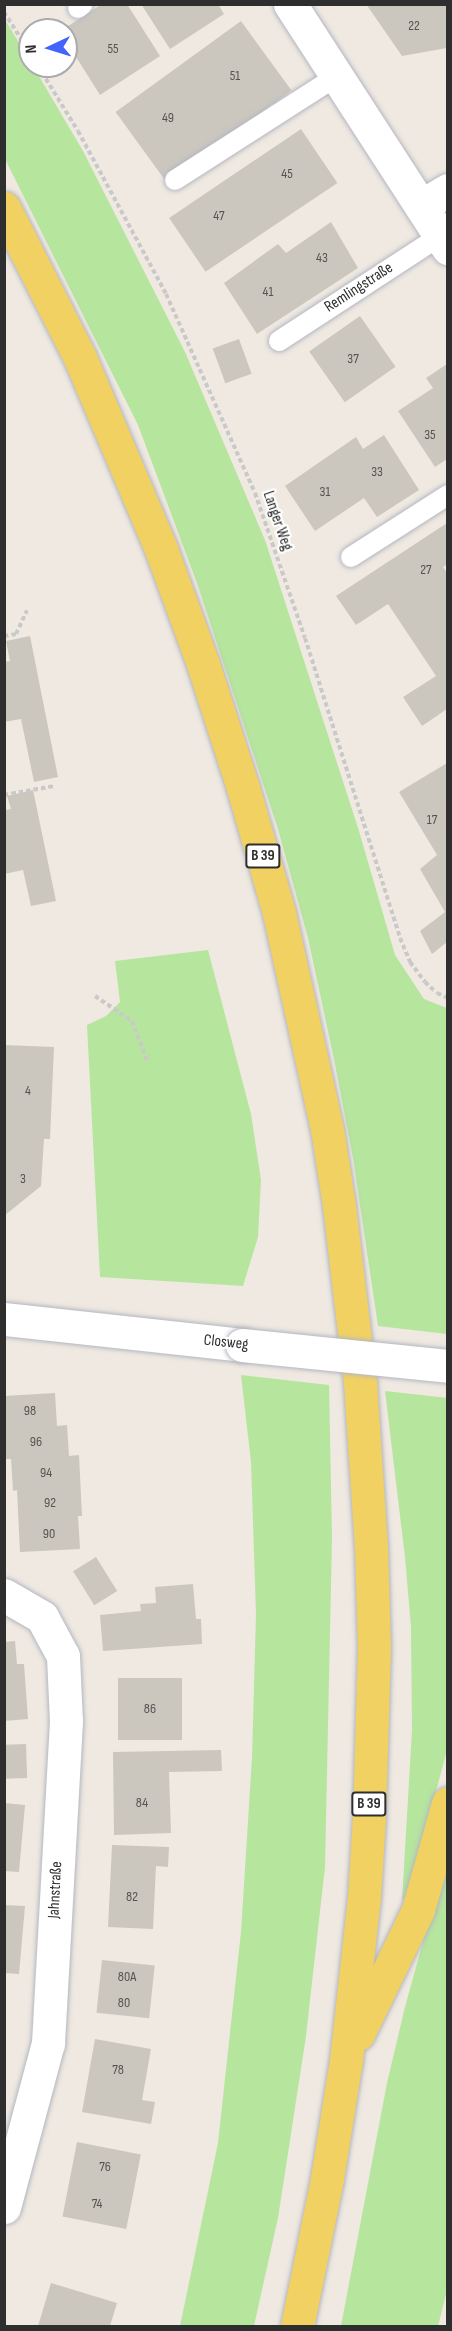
<!DOCTYPE html>
<meta charset="utf-8">
<style>
body{margin:0}
#map{position:relative;width:452px;height:2331px;overflow:hidden;background:#efe9e1;font-family:"Sofia Sans Condensed",sans-serif}
div>[style]{position:absolute}
.green>*{inset:0;background:#b6e59e}
.building>*{inset:0;background:#cbc7bf;transform-origin:0 0}
.path>*{height:4px;margin-top:-2px;transform-origin:0;background:repeating-linear-gradient(90deg,#c9c9c9 0 4.5px,transparent 0 7.5px)}
.roads{filter:drop-shadow(0 0 2px #b4b7c1) drop-shadow(0 0 2px #b4b7c1)}
.lane>*{height:20px;margin:-10px;padding:0 10px;transform-origin:10px;border-radius:10px;background:#fff}
.street>*{height:33px;margin:-16.5px;padding:0 16.5px;transform-origin:16.5px;border-radius:16.5px;background:#fff}
.primary>*{height:33px;margin:-16.5px;padding:0 16.5px;transform-origin:16.5px;border-radius:16.5px;background:#f2d163}
.bridges{filter:drop-shadow(0 0 2px #b4b7c1) drop-shadow(0 0 2px #b4b7c1)}
.street-bridge>*{height:33px;margin:-16.5px;padding:0 16.5px;transform-origin:16.5px;border-radius:16.5px;background:#fff}
span{translate:-50% -50%;white-space:nowrap;text-align:center;line-height:1.15;-webkit-text-stroke:4.5px #fff;paint-order:stroke}
.number-label{font-size:14px;color:#555452}
.number-label span{-webkit-text-stroke-width:0}
.shield-label span{padding:2px 4px;background:#fff;border:2px solid;border-radius:4px;-webkit-text-stroke-width:0}
.shield-label{font-size:15px;color:#2e2e2e;font-weight:700}
.street-label{font-size:16px;color:#2e2e2e}
.frame{position:absolute;inset:0;border:6px solid #2e2e2e;pointer-events:none}
.north{position:absolute;left:18px;top:18px;width:60px;height:60px;box-sizing:border-box;background:#fff;border:2px solid #ababab;border-radius:50%;rotate:266deg;font-size:16px;font-weight:700;line-height:24px;text-align:center;color:#2e2e2e}
.north::after{content:'';display:block;margin:auto;width:21px;height:27px;background:#4264fb;clip-path:polygon(50% 0,100% 100%,50% 72%,0 100%)}
</style>
<div id="map">
<div class="green">
<div style="clip-path:polygon(4px 18px,30px 61px,30px 66px,33px 66px,83px 151px,185px 352px,265px 540px,359px 831px,395px 955px,424px 999px,447px 1008px,447px 1334px,378px 1326px,353px 1158px,334px 1059px,308px 938px,278px 829px,197px 583px,138px 425px,5px 159px)"></div>
<div style="clip-path:polygon(208px 950px,251px 1114px,261px 1180px,258px 1237px,243px 1286px,100px 1277px,87px 1025px,106px 1016px,120px 1002px,115px 961px)"></div>
<div style="clip-path:polygon(241px 1375px,329px 1385px,332px 1538px,325px 1867px,306px 2036px,278px 2218px,254px 2326px,180px 2326px,218px 2143px,241px 1932px,252px 1758px,256px 1614px,251px 1462px)"></div>
<div style="clip-path:polygon(385px 1391px,448px 1398px,447px 1750px,410px 1889px,402px 1901px,412px 1730px,411px 1627px,405px 1557px)"></div>
<div style="clip-path:polygon(447px 1855px,447px 2290px,438px 2326px,341px 2326px,387px 2083px,405px 2007px)"></div>
</div>
<div class="building">
<div style="clip-path:polygon(102px 4px,127px 4px,160px 56px,100px 95px,66px 41px,66px 30px,62px 30px)"></div>
<div style="clip-path:polygon(141px 4px,218px 4px,224px 14px,170px 49px)"></div>
<div style="clip-path:polygon(366px 4px,447px 4px,447px 48px,402px 56px)"></div>
<div style="left:241px;top:21px;width:86px;height:155px;rotate:54deg"></div>
<div style="left:301px;top:129px;width:65px;height:159px;rotate:56deg"></div>
<div style="clip-path:polygon(331px 222px,358px 268px,257px 334px,224px 283px,278px 244px,286px 253px)"></div>
<div style="left:360px;top:316px;width:62px;height:62px;rotate:55deg"></div>
<div style="left:239px;top:339px;width:37px;height:28px;rotate:70deg"></div>
<div style="clip-path:polygon(447px 364px,447px 459px,435px 467px,398px 411px,433px 388px,426px 378px)"></div>
<div style="clip-path:polygon(384px 435px,419px 490px,377px 517px,364px 498px,315px 531px,285px 486px,356px 437px,363px 449px)"></div>
<div style="clip-path:polygon(447px 523px,447px 564px,443px 567px,447px 573px,447px 709px,422px 726px,403px 697px,436px 676px,388px 604px,356px 625px,336px 596px)"></div>
<div style="clip-path:polygon(30px 636px,58px 777px,34px 782px,21px 719px,4px 722px,4px 662px,10px 661px,6px 641px)"></div>
<div style="clip-path:polygon(447px 763px,447px 942px,432px 954px,420px 931px,445px 912px,420px 869px,437px 855px,399px 792px)"></div>
<div style="clip-path:polygon(33px 790px,56px 901px,31px 906px,23px 870px,4px 874px,4px 810px,11px 809px,7px 796px)"></div>
<div style="clip-path:polygon(4px 1045px,54px 1047px,50px 1139px,44px 1139px,41px 1186px,4px 1216px)"></div>
<div style="clip-path:polygon(55px 1393px,57px 1426px,67px 1425px,69px 1456px,79px 1455px,82px 1516px,78px 1516px,80px 1549px,20px 1552px,17px 1490px,13px 1491px,11px 1459px,4px 1459px,4px 1396px)"></div>
<div style="left:96px;top:1557px;width:40px;height:27px;rotate:58deg"></div>
<div style="clip-path:polygon(193px 1584px,196px 1619px,201px 1619px,202px 1644px,103px 1651px,100px 1615px,141px 1611px,140px 1604px,156px 1603px,155px 1587px)"></div>
<div style="clip-path:polygon(15px 1641px,17px 1664px,24px 1664px,28px 1719px,4px 1721px,4px 1642px)"></div>
<div style="left:118px;top:1678px;width:64px;height:62px"></div>
<div style="left:26px;top:1744px;width:34px;height:22px;rotate:88deg"></div>
<div style="clip-path:polygon(221px 1750px,222px 1771px,169px 1772px,171px 1833px,114px 1835px,113px 1752px)"></div>
<div style="clip-path:polygon(4px 1803px,25px 1805px,19px 1872px,4px 1871px)"></div>
<div style="clip-path:polygon(112px 1845px,169px 1847px,168px 1867px,156px 1866px,153px 1929px,108px 1927px)"></div>
<div style="clip-path:polygon(4px 1905px,25px 1906px,19px 1974px,4px 1973px)"></div>
<div style="left:102px;top:1960px;width:53px;height:53px;rotate:6deg"></div>
<div style="clip-path:polygon(95px 2039px,151px 2049px,142px 2100px,155px 2102px,151px 2124px,82px 2112px)"></div>
<div style="left:77px;top:2142px;width:65px;height:76px;rotate:11deg"></div>
<div style="clip-path:polygon(51px 2283px,117px 2303px,110px 2326px,38px 2326px)"></div>
</div>
<div class="path">
<div style="left:4px;top:12px;width:49px;rotate:57.6deg"></div>
<div style="left:38px;top:66px;width:76px;rotate:58.4deg"></div>
<div style="left:78px;top:131px;width:185px;rotate:61.6deg"></div>
<div style="left:166px;top:294px;width:218px;rotate:65.9deg"></div>
<div style="left:255px;top:493px;width:153px;rotate:71deg"></div>
<div style="left:305px;top:638px;width:315px;rotate:72.4deg"></div>
<div style="left:400px;top:938px;width:26px;rotate:67deg"></div>
<div style="left:410px;top:962px;width:25px;rotate:53deg"></div>
<div style="left:425px;top:982px;width:16px;rotate:43deg"></div>
<div style="left:437px;top:993px;width:12px;rotate:24deg"></div>
<div style="left:4px;top:636px;width:12px;rotate:-9deg"></div>
<div style="left:16px;top:634px;width:26px;rotate:-65deg"></div>
<div style="left:4px;top:795px;width:51px;rotate:-10.2deg"></div>
<div style="left:95px;top:996px;width:45px;rotate:34deg"></div>
<div style="left:132px;top:1021px;width:45px;rotate:69.1deg"></div>
</div>
<div class="roads">
<div class="lane">
<div style="left:78px;top:8px;width:6px;rotate:-39deg"></div>
<div style="left:175px;top:180px;width:193px;rotate:-32.7deg"></div>
<div style="left:279px;top:341px;width:192px;rotate:-33.1deg"></div>
<div style="left:351px;top:557px;width:115px;rotate:-32.6deg"></div>
</div>
<div class="street">
<div style="left:290px;top:4px;width:291px;rotate:57.1deg"></div>
<div style="left:421px;top:206px;width:31px;rotate:-31deg"></div>
<div style="left:4px;top:1319px;width:239px;rotate:6.2deg"></div>
<div style="left:4px;top:1595px;width:44px;rotate:30.1deg"></div>
<div style="left:42px;top:1617px;width:44px;rotate:61.7deg"></div>
<div style="left:63px;top:1656px;width:65px;rotate:87.4deg"></div>
<div style="left:66px;top:1721px;width:323px;rotate:93.2deg"></div>
<div style="left:48px;top:2043px;width:170px;rotate:105deg"></div>
</div>
<div class="primary">
<div style="left:4px;top:208px;width:168px;rotate:63.1deg"></div>
<div style="left:80px;top:358px;width:207px;rotate:67deg"></div>
<div style="left:161px;top:549px;width:122px;rotate:69.9deg"></div>
<div style="left:203px;top:664px;width:130px;rotate:72.1deg"></div>
<div style="left:243px;top:788px;width:130px;rotate:73.9deg"></div>
<div style="left:279px;top:913px;width:221px;rotate:77.5deg"></div>
<div style="left:327px;top:1129px;width:78px;rotate:81.1deg"></div>
<div style="left:339px;top:1206px;width:177px;rotate:83.2deg"></div>
<div style="left:360px;top:1382px;width:164px;rotate:86.2deg"></div>
<div style="left:371px;top:1546px;width:101px;rotate:88.3deg"></div>
<div style="left:374px;top:1647px;width:169px;rotate:91.7deg"></div>
<div style="left:369px;top:1816px;width:81px;rotate:93.5deg"></div>
<div style="left:364px;top:1897px;width:164px;rotate:96.3deg"></div>
<div style="left:346px;top:2060px;width:121px;rotate:99.1deg"></div>
<div style="left:327px;top:2179px;width:150px;rotate:101.5deg"></div>
<div style="left:358px;top:2034px;width:138px;rotate:-64.2deg"></div>
<div style="left:418px;top:1910px;width:111px;rotate:-74.3deg"></div>
</div>
</div>
<div class="bridges">
<div class="street-bridge">
<div style="left:242px;top:1345px;width:207px;rotate:5.8deg"></div>
</div>
</div>
<div class="number-label">
<span style="left:414px;top:26px">22</span>
<span style="left:113px;top:49px">55</span>
<span style="left:235px;top:76px">51</span>
<span style="left:168px;top:118px">49</span>
<span style="left:287px;top:174px">45</span>
<span style="left:219px;top:216px">47</span>
<span style="left:322px;top:258px">43</span>
<span style="left:268px;top:292px">41</span>
<span style="left:353px;top:359px">37</span>
<span style="left:430px;top:435px">35</span>
<span style="left:377px;top:472px">33</span>
<span style="left:325px;top:492px">31</span>
<span style="left:426px;top:570px">27</span>
<span style="left:432px;top:820px">17</span>
<span style="left:28px;top:1091px">4</span>
<span style="left:23px;top:1179px">3</span>
<span style="left:30px;top:1411px">98</span>
<span style="left:36px;top:1442px">96</span>
<span style="left:46px;top:1473px">94</span>
<span style="left:50px;top:1503px">92</span>
<span style="left:49px;top:1534px">90</span>
<span style="left:150px;top:1709px">86</span>
<span style="left:142px;top:1803px">84</span>
<span style="left:132px;top:1897px">82</span>
<span style="left:127px;top:1977px">80A</span>
<span style="left:124px;top:2003px">80</span>
<span style="left:118px;top:2070px">78</span>
<span style="left:105px;top:2167px">76</span>
<span style="left:97px;top:2204px">74</span>
</div>
<div class="shield-label">
<span style="left:263px;top:856px">B 39</span>
<span style="left:369px;top:1804px">B 39</span>
</div>
<div class="street-label">
<span style="left:359px;top:288px;rotate:-33deg">Remlingstraße</span>
<span style="left:277px;top:521px;rotate:71deg">Langer Weg</span>
<span style="left:226px;top:1343px;rotate:6deg">Closweg</span>
<span style="left:56px;top:1890px;rotate:-87deg">Jahnstraße</span>
</div>
<div class="frame"></div>
<div class="north">N</div>
</div>
